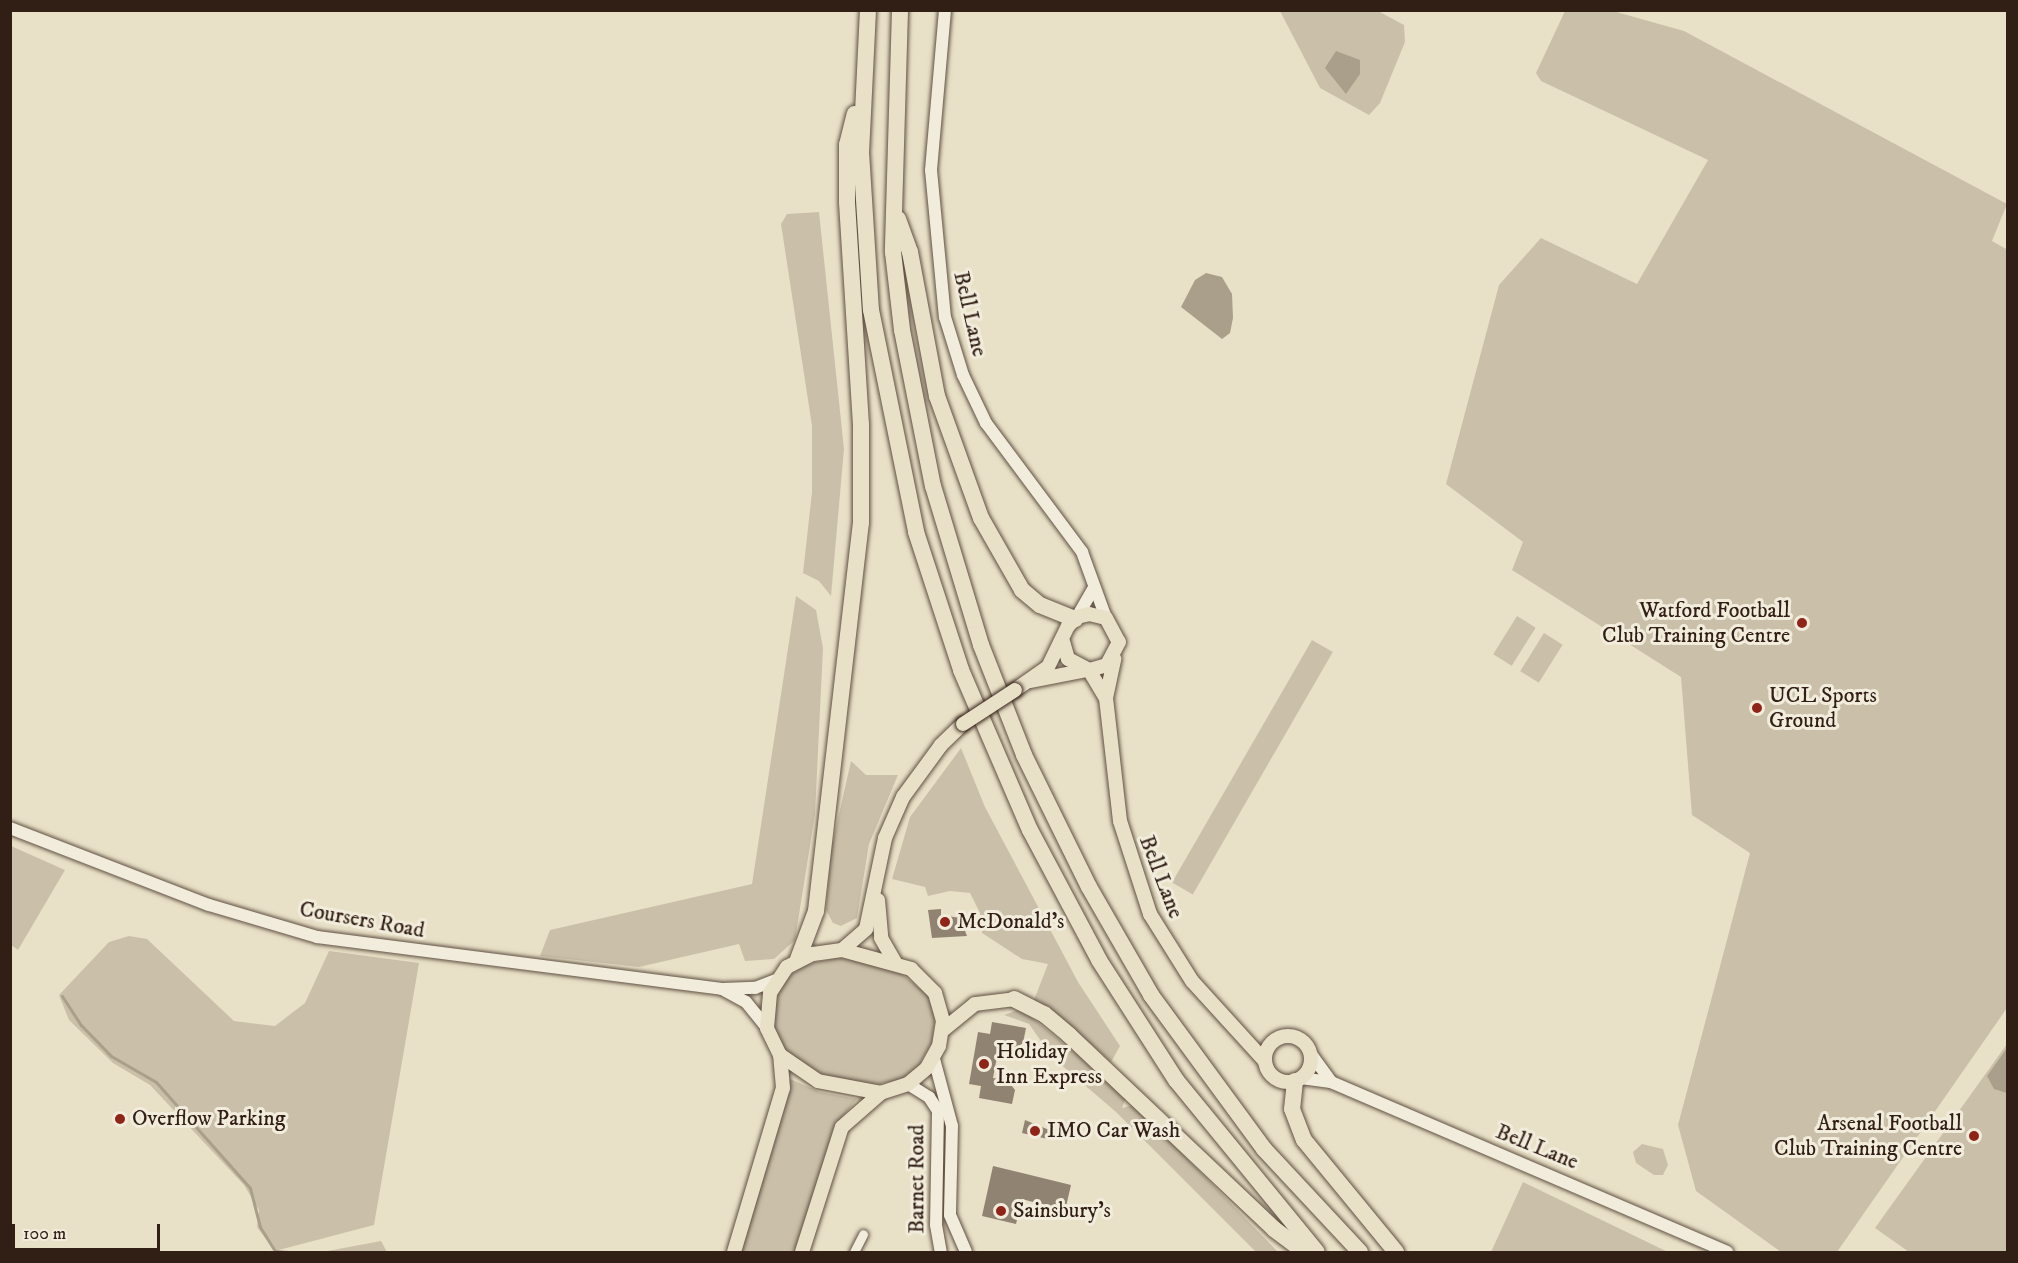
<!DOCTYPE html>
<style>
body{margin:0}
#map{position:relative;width:2018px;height:1263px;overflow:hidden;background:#e9e1c7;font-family:"IM FELL DW Pica",serif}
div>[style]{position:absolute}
.green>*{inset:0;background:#cac0a9;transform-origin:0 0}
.water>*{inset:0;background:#aa9f8a}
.stream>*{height:3px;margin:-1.5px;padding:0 1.5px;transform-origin:1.5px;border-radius:1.5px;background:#aa9f8a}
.building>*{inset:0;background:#918372}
.roads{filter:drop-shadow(0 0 2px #5f4f42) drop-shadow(0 0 2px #5f4f42)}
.street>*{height:9px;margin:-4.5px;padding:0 4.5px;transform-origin:4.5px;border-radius:4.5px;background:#f1ecdb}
.secondary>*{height:12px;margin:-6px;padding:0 6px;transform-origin:6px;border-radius:6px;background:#f1ecdb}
.primary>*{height:14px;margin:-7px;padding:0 7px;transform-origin:7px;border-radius:7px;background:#e9e1c7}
.primary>.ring{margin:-7px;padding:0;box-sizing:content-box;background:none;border:14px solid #e9e1c7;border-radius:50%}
.highway>*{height:16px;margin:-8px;padding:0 8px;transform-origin:8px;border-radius:8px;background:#e9e1c7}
.bridges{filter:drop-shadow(0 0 2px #311e15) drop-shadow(0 0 2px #311e15)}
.primary-bridge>*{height:14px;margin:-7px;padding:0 7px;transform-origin:7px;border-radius:7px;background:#e9e1c7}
.dots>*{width:16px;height:16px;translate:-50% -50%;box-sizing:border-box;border:3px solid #f1ecdb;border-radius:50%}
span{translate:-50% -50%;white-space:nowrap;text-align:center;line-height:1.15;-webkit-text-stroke:6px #f1ecdb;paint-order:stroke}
.street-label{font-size:22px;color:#311e15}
.poi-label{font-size:22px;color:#311e15}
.right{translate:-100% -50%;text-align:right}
.left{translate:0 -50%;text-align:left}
.frame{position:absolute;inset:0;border:12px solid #311e15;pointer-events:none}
.scale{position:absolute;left:12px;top:1224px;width:148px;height:27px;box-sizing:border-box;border:3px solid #311e15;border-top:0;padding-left:8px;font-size:18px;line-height:21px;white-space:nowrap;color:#311e15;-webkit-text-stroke:4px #f1ecdb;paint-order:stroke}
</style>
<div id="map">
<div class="green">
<div style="clip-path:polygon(1280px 11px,1378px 11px,1404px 25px,1405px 42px,1380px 103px,1369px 115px,1320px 88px)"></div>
<div style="clip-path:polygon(1565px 11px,1613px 11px,1684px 31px,2007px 204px,1992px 241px,2008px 250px,2007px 1008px,1837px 1252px,1781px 1252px,1696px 1191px,1678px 1125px,1750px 853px,1692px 815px,1681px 677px,1512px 570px,1523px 542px,1446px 484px,1499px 285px,1541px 238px,1637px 284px,1708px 160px,1541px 81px,1536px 73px)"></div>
<div style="clip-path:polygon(819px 212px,844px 449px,831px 596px,819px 581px,803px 573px,812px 492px,812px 426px,781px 224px,787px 214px)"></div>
<div style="clip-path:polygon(796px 596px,816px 610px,823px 648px,815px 814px,795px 940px,774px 959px,745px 961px,739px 944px,639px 967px,540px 956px,550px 930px,752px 884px)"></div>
<div style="left:1517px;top:616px;width:22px;height:45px;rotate:32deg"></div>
<div style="left:1544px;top:633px;width:22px;height:45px;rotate:32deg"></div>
<div style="left:1312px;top:640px;width:24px;height:280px;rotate:30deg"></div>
<div style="clip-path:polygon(961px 748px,985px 807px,1078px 982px,1120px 1046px,1111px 1062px,1055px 1012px,1034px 1000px,1048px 964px,1022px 959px,982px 933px,980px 913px,970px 893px,950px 891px,928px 896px,925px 887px,892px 879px,910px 817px)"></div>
<div style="clip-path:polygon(851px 761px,866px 775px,898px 775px,869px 844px,857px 918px,841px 926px,833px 923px,826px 910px,831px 850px)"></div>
<div style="clip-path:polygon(11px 846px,65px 870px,18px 950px,11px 945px)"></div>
<div style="clip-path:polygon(129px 936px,147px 939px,234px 1021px,275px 1026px,305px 1003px,329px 951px,419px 963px,374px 1225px,275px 1251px,257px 1227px,259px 1210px,244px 1185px,150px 1085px,113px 1063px,69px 1020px,59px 995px,109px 942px)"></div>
<div style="clip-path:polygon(841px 957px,898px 971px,928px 995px,935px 1018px,932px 1042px,919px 1065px,902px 1079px,874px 1085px,822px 1075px,796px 1063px,780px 1045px,773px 1024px,775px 999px,786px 979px,803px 965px)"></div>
<div style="clip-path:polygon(1021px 1009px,1127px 1095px,1122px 1108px,1135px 1105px,1278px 1252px,1256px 1252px,1116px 1112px,1052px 1057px,1029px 1024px,1004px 1015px)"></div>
<div style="clip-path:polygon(2007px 1044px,2007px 1252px,1909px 1252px,1875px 1228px)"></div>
<div style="clip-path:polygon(790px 1079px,820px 1092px,857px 1099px,834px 1127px,795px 1252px,740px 1252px)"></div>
<div style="clip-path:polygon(1642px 1144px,1663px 1149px,1668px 1165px,1663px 1175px,1654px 1175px,1636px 1163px,1633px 1152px)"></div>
<div style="clip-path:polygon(1523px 1182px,1668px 1252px,1491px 1252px)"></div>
<div style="clip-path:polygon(381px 1241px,387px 1252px,322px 1252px)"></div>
</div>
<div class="water">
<div style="clip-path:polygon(1336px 51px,1360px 60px,1360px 74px,1346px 94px,1325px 68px)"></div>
<div style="clip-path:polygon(1206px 273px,1222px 277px,1232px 294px,1233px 318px,1230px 333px,1222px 339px,1181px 307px,1195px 280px)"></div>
<div style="clip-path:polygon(2007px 1048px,2007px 1093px,1994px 1089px,1987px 1076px)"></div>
</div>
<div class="stream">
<div style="left:62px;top:996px;width:35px;rotate:57deg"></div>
<div style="left:81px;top:1025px;width:43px;rotate:45.9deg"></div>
<div style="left:111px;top:1056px;width:52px;rotate:30deg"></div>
<div style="left:156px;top:1082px;width:142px;rotate:48.4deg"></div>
<div style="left:250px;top:1188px;width:40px;rotate:75.6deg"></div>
<div style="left:260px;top:1227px;width:28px;rotate:58deg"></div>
<div style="left:275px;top:1251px;width:13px;rotate:4deg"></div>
</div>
<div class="building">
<div style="clip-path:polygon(941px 909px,941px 915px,960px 918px,967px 936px,932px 938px,928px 910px)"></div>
<div style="clip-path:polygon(992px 1022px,1026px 1028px,1023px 1043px,1014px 1049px,999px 1046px,993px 1078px,1008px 1081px,1015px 1090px,1012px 1104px,979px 1098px,981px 1086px,969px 1084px,978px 1032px,990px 1034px)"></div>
<div style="clip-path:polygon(1025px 1120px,1054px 1132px,1052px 1140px,1022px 1133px)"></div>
<div style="clip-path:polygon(993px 1166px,1071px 1185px,1065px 1211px,1022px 1199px,1016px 1224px,982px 1216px)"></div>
</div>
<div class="roads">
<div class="street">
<div style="left:854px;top:1252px;width:20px;rotate:-63deg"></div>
</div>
<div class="secondary">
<div style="left:945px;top:10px;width:161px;rotate:95deg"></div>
<div style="left:931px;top:170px;width:148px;rotate:84.6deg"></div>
<div style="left:945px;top:317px;width:61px;rotate:72.8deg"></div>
<div style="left:963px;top:375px;width:53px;rotate:64.4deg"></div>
<div style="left:986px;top:423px;width:161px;rotate:53.3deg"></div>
<div style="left:1082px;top:552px;width:70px;rotate:70deg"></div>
<div style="left:1077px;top:617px;width:34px;rotate:-60deg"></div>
<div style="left:10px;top:828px;width:213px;rotate:21.2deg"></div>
<div style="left:209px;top:905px;width:113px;rotate:16.5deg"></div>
<div style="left:317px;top:937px;width:408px;rotate:7.3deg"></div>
<div style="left:722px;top:989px;width:33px;rotate:-2deg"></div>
<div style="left:755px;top:988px;width:22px;rotate:-21deg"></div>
<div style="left:724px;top:990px;width:25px;rotate:29deg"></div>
<div style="left:746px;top:1002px;width:33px;rotate:51deg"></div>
<div style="left:1311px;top:1054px;width:34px;rotate:54deg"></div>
<div style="left:934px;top:1059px;width:69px;rotate:75deg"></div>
<div style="left:952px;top:1126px;width:89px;rotate:91.3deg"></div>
<div style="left:950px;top:1215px;width:40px;rotate:66.6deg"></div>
<div style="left:1301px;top:1078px;width:30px;rotate:8deg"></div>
<div style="left:1331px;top:1082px;width:431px;rotate:23.2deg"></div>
<div style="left:908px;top:1084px;width:25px;rotate:32deg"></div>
<div style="left:929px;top:1097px;width:17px;rotate:57deg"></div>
<div style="left:938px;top:1111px;width:114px;rotate:91deg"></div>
<div style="left:936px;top:1225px;width:27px;rotate:80deg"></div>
</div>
<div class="primary">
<div style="left:1089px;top:670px;width:33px;rotate:59deg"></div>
<div style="left:1106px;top:698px;width:124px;rotate:83.5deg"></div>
<div style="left:1120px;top:821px;width:98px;rotate:72.1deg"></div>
<div style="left:1150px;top:914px;width:79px;rotate:57.9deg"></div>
<div style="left:1192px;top:981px;width:107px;rotate:47.7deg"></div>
<div style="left:1031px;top:681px;width:56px;rotate:-11.3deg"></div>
<div style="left:1015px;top:690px;width:40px;rotate:-34.9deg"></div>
<div style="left:1048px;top:667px;width:46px;rotate:-64deg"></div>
<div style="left:1068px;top:626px;width:13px;rotate:-45deg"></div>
<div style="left:1077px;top:617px;width:12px;rotate:-14deg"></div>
<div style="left:1089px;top:614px;width:17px;rotate:13deg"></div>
<div style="left:1106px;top:618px;width:27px;rotate:62deg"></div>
<div style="left:1119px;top:642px;width:26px;rotate:118deg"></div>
<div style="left:1107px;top:665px;width:19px;rotate:164deg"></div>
<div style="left:1089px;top:670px;width:24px;rotate:-152deg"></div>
<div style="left:1068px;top:659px;width:18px;rotate:-106deg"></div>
<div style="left:1106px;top:698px;width:40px;rotate:-78deg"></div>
<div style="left:878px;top:900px;width:38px;rotate:85deg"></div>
<div style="left:881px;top:938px;width:28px;rotate:60deg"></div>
<div style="left:842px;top:950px;width:72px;rotate:15.4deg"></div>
<div style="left:911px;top:969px;width:34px;rotate:45deg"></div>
<div style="left:935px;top:993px;width:29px;rotate:74deg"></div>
<div style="left:943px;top:1021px;width:25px;rotate:99deg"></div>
<div style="left:939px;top:1046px;width:25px;rotate:119deg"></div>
<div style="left:927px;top:1068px;width:25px;rotate:140deg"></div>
<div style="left:908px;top:1084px;width:28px;rotate:162deg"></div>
<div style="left:881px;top:1093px;width:64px;rotate:-169.2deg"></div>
<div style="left:818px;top:1081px;width:46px;rotate:-145.6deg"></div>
<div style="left:780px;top:1055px;width:30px;rotate:-116deg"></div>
<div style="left:767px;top:1028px;width:35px;rotate:-85deg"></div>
<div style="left:770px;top:993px;width:31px;rotate:-57deg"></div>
<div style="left:787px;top:967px;width:29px;rotate:-27deg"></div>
<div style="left:813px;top:954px;width:29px;rotate:-8deg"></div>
<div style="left:842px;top:950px;width:32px;rotate:-41deg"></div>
<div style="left:866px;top:929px;width:93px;rotate:-78.2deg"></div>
<div style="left:885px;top:838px;width:45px;rotate:-66.3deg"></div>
<div style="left:903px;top:797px;width:64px;rotate:-53.8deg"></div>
<div style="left:941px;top:745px;width:30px;rotate:-44deg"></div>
<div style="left:943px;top:1030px;width:41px;rotate:-39.1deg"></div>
<div style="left:975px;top:1004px;width:39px;rotate:-7deg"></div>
<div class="ring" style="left:1265px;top:1036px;width:32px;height:32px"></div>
<div style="left:734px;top:1252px;width:171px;rotate:-73.4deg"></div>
<div style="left:783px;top:1088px;width:33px;rotate:-95deg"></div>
<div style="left:802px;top:1252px;width:131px;rotate:-72.3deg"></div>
<div style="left:842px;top:1127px;width:52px;rotate:-41.1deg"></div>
</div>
<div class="highway">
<div style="left:868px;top:10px;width:142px;rotate:92.8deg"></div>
<div style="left:861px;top:152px;width:158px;rotate:86.4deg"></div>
<div style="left:871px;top:310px;width:227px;rotate:78.5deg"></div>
<div style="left:916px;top:532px;width:145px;rotate:71.9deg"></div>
<div style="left:961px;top:670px;width:174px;rotate:66.7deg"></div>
<div style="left:1030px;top:830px;width:147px;rotate:62deg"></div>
<div style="left:1099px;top:960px;width:143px;rotate:57.3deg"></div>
<div style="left:1176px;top:1080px;width:222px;rotate:50.7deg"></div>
<div style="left:900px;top:10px;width:242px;rotate:91.7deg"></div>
<div style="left:893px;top:252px;width:79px;rotate:83.4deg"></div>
<div style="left:902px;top:330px;width:159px;rotate:78.8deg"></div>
<div style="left:933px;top:486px;width:166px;rotate:73.2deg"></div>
<div style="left:981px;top:645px;width:118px;rotate:68.6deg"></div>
<div style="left:1024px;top:755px;width:147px;rotate:63.8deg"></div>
<div style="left:1089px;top:887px;width:125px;rotate:60.1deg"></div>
<div style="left:1151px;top:995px;width:191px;rotate:53.7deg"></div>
<div style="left:1264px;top:1149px;width:141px;rotate:47deg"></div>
<div style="left:898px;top:219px;width:35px;rotate:70deg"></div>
<div style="left:910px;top:252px;width:147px;rotate:79.4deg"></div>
<div style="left:937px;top:396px;width:130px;rotate:70.2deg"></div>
<div style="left:981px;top:518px;width:83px;rotate:60.3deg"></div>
<div style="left:1022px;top:590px;width:23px;rotate:40deg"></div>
<div style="left:1040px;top:605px;width:38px;rotate:22deg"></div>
<div style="left:798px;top:959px;width:51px;rotate:-69.4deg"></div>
<div style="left:816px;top:911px;width:391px;rotate:-83.4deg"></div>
<div style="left:861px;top:523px;width:98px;rotate:-90deg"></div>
<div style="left:861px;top:425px;width:224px;rotate:-93.6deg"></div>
<div style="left:847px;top:201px;width:56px;rotate:-90deg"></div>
<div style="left:847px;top:145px;width:32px;rotate:-76deg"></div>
<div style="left:1014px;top:999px;width:34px;rotate:27deg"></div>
<div style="left:1044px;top:1014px;width:33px;rotate:40deg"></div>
<div style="left:1069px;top:1035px;width:282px;rotate:43.4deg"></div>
<div style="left:1274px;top:1229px;width:39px;rotate:37deg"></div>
<div style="left:1295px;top:1081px;width:28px;rotate:96deg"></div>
<div style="left:1292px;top:1109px;width:33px;rotate:69deg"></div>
<div style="left:1304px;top:1140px;width:145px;rotate:50.6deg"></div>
</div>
</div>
<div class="bridges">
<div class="primary-bridge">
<div style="left:963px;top:724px;width:62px;rotate:-33.2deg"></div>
</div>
</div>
<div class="dots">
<div style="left:1802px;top:623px;background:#8f2418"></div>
<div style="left:1757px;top:708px;background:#8f2418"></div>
<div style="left:945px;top:922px;background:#8f2418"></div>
<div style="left:984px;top:1064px;background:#8f2418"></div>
<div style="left:120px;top:1119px;background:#8f2418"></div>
<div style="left:1035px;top:1131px;background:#8f2418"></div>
<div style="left:1974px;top:1136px;background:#8f2418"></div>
<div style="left:1001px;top:1211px;background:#8f2418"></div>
</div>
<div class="street-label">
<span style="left:970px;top:314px;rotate:77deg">Bell Lane</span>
<span style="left:1161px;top:877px;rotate:69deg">Bell Lane</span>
<span style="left:362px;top:920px;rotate:10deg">Coursers Road</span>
<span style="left:1537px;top:1147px;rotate:22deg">Bell Lane</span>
<span style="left:917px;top:1179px;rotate:-90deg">Barnet Road</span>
</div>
<div class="poi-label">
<span class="right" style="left:1790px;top:623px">Watford Football<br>Club Training Centre</span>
<span class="left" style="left:1769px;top:708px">UCL Sports<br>Ground</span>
<span class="left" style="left:957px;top:922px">McDonald's</span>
<span class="left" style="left:996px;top:1064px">Holiday<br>Inn Express</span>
<span class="left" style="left:132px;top:1119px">Overflow Parking</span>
<span class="right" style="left:1962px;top:1136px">Arsenal Football<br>Club Training Centre</span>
<span class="left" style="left:1047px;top:1131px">IMO Car Wash</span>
<span class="left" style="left:1013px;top:1211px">Sainsbury's</span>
</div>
<div class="frame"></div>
<div class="scale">100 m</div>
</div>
